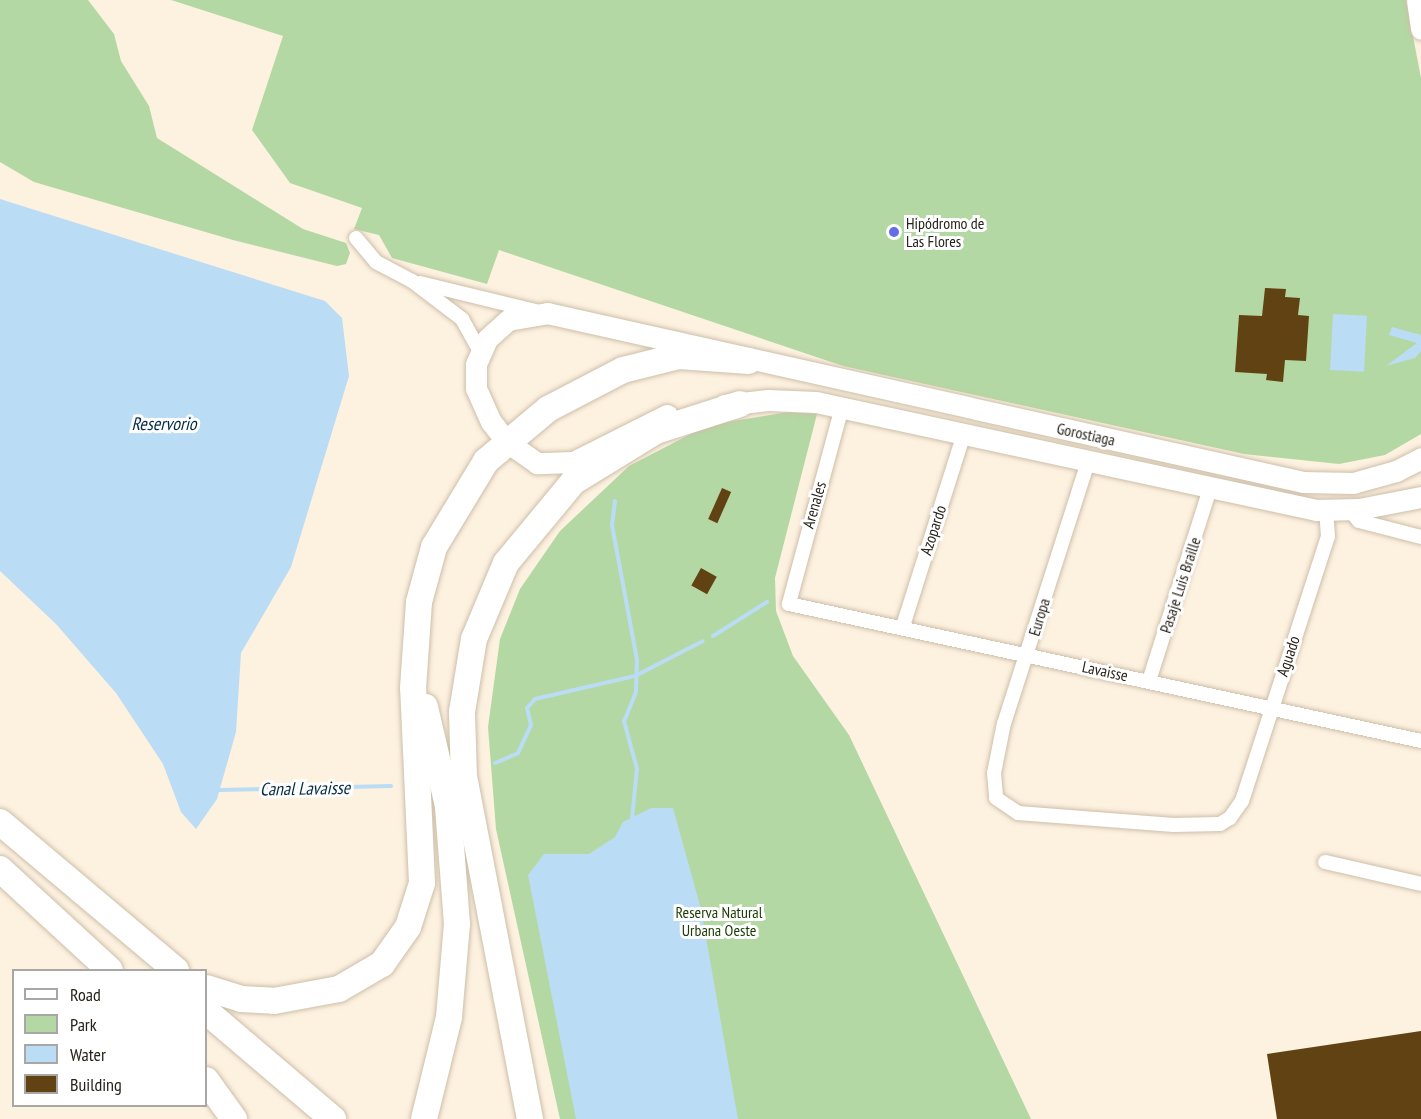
<!DOCTYPE html>
<meta charset="utf-8">
<style>
body{margin:0}
#map{position:relative;width:1421px;height:1119px;overflow:hidden;background:#fdf1e0;font-family:"PT Sans Narrow",sans-serif}
div>[style]{position:absolute}
.green>*{inset:0;background:#b4d8a3}
.water>*{inset:0;background:#bbdcf5;transform-origin:0 0}
.stream>*{height:4px;margin:-2px;padding:0 2px;transform-origin:2px;border-radius:2px;background:#bbdcf5}
.building>*{inset:0;background:#614313;transform-origin:0 0}
.roads{filter:drop-shadow(0 0 2px #cdbfa9) drop-shadow(0 0 2px #cdbfa9)}
.minor>*{height:14px;margin:-7px;padding:0 7px;transform-origin:7px;border-radius:7px;background:#fff}
.primary>*{height:21px;margin:-10.5px;padding:0 10.5px;transform-origin:10.5px;border-radius:10.5px;background:#fff}
.motorway>*{height:26px;margin:-13px;padding:0 13px;transform-origin:13px;border-radius:13px;background:#fff}
.dots>*{width:16px;height:16px;translate:-50% -50%;box-sizing:border-box;border:3px solid #fff;border-radius:50%}
span{translate:-50% -50%;white-space:nowrap;text-align:center;line-height:1.15;-webkit-text-stroke:6px #fff;paint-order:stroke}
.poi-label{font-size:16px;color:#27221a}
.left{translate:0 -50%;text-align:left}
.street-label{font-size:16px;color:#27221a}
.park-label{font-size:16px;color:#193b01}
.water-label{font-size:18px;color:#032c44;font-style:italic}
.legend{position:absolute;left:12px;top:969px;width:195px;height:138px;box-sizing:border-box;background:#fff;border:2px solid #a9a7a3;margin:0;padding:8px 10px;list-style:none;font-size:18px;color:#27221a}
.legend li{display:flex;align-items:center;gap:12px;height:30px}
.legend b{width:30px;border:2px solid #a9a7a3}
</style>
<div id="map">
<div class="green">
<div style="clip-path:polygon(0 0,88px 0,114px 34px,121px 61px,149px 106px,157px 138px,303px 229px,346px 243px,350px 253px,346px 264px,337px 266px,233px 240px,34px 182px,0 162px)"></div>
<div style="clip-path:polygon(171px 0,1406px 0,1421px 78px,1421px 434px,1385px 455px,1339px 464px,1244px 454px,843px 366px,499px 250px,487px 284px,392px 258px,379px 235px,354px 229px,362px 208px,290px 183px,252px 130px,283px 36px)"></div>
<div style="clip-path:polygon(789px 412px,817px 414px,775px 578px,776px 611px,793px 656px,849px 735px,1031px 1119px,560px 1119px,496px 829px,488px 727px,500px 639px,520px 589px,560px 531px,629px 466px,708px 425px)"></div>
</div>
<div class="water">
<div style="clip-path:polygon(0 199px,325px 301px,342px 318px,349px 376px,291px 567px,241px 653px,236px 732px,217px 799px,196px 829px,181px 812px,163px 764px,116px 693px,56px 624px,0 571px)"></div>
<div style="left:1333px;top:314px;width:34px;height:56px;rotate:3deg"></div>
<div style="clip-path:polygon(1392px 327px,1421px 335px,1421px 351px,1415px 358px,1386px 366px,1417px 343px,1389px 335px)"></div>
<div style="clip-path:polygon(651px 808px,673px 808px,701px 909px,738px 1119px,576px 1119px,528px 875px,544px 854px,589px 854px,615px 837px,623px 822px)"></div>
</div>
<div class="stream">
<div style="left:615px;top:501px;width:24px;rotate:97deg"></div>
<div style="left:612px;top:525px;width:137px;rotate:79.5deg"></div>
<div style="left:637px;top:660px;width:32px;rotate:92deg"></div>
<div style="left:636px;top:692px;width:31px;rotate:112deg"></div>
<div style="left:624px;top:721px;width:50px;rotate:74.8deg"></div>
<div style="left:637px;top:769px;width:49px;rotate:95.8deg"></div>
<div style="left:713px;top:636px;width:64px;rotate:-32.2deg"></div>
<div style="left:495px;top:763px;width:25px;rotate:-23deg"></div>
<div style="left:518px;top:753px;width:31px;rotate:-65deg"></div>
<div style="left:531px;top:725px;width:17px;rotate:-103deg"></div>
<div style="left:527px;top:708px;width:12px;rotate:-48deg"></div>
<div style="left:535px;top:699px;width:103px;rotate:-13deg"></div>
<div style="left:635px;top:676px;width:76px;rotate:-27.2deg"></div>
<div style="left:219px;top:790px;width:172px;rotate:-1.3deg"></div>
</div>
<div class="building">
<div style="clip-path:polygon(1265px 288px,1286px 289px,1285px 297px,1300px 298px,1298px 315px,1309px 316px,1306px 361px,1285px 360px,1283px 382px,1266px 380px,1267px 374px,1235px 372px,1239px 315px,1262px 316px)"></div>
<div style="left:722px;top:488px;width:10px;height:34px;rotate:24deg"></div>
<div style="left:701px;top:568px;width:18px;height:20px;rotate:29deg"></div>
<div style="clip-path:polygon(1421px 1031px,1421px 1119px,1277px 1119px,1267px 1054px)"></div>
</div>
<div class="roads">
<div class="minor">
<div style="left:356px;top:238px;width:31px;rotate:50deg"></div>
<div style="left:376px;top:262px;width:41px;rotate:27.8deg"></div>
<div style="left:412px;top:281px;width:63px;rotate:37.2deg"></div>
<div style="left:462px;top:319px;width:37px;rotate:61deg"></div>
<div style="left:420px;top:283px;width:122px;rotate:13.7deg"></div>
<div style="left:842px;top:407px;width:204px;rotate:105.1deg"></div>
<div style="left:789px;top:604px;width:647px;rotate:12.23deg"></div>
<div style="left:1088px;top:462px;width:274px;rotate:107.8deg"></div>
<div style="left:1004px;top:723px;width:51px;rotate:101.3deg"></div>
<div style="left:994px;top:773px;width:25px;rotate:85deg"></div>
<div style="left:996px;top:798px;width:27px;rotate:34deg"></div>
<div style="left:1018px;top:813px;width:156px;rotate:4.4deg"></div>
<div style="left:1174px;top:825px;width:46px;rotate:-1.2deg"></div>
<div style="left:1220px;top:824px;width:12px;rotate:-31deg"></div>
<div style="left:1230px;top:818px;width:21px;rotate:-55deg"></div>
<div style="left:1242px;top:801px;width:278px;rotate:-72deg"></div>
<div style="left:1328px;top:537px;width:27px;rotate:-94deg"></div>
<div style="left:1350px;top:510px;width:14px;rotate:51deg"></div>
<div style="left:1359px;top:521px;width:64px;rotate:14.5deg"></div>
<div style="left:903px;top:626px;width:201px;rotate:-72.4deg"></div>
<div style="left:1149px;top:681px;width:201px;rotate:-72.4deg"></div>
<div style="left:1325px;top:862px;width:98px;rotate:12.9deg"></div>
</div>
<div class="primary">
<div style="left:1417px;top:0;width:29px;rotate:82deg"></div>
<div style="left:724px;top:405px;width:44px;rotate:-6.5deg"></div>
<div style="left:768px;top:400px;width:48px;rotate:2.4deg"></div>
<div style="left:816px;top:402px;width:512px;rotate:12.19deg"></div>
<div style="left:1316px;top:510px;width:43px;rotate:-1.3deg"></div>
<div style="left:1359px;top:509px;width:63px;rotate:-11deg"></div>
<div style="left:667px;top:415px;width:105px;rotate:153.4deg"></div>
<div style="left:573px;top:462px;width:36px;rotate:178deg"></div>
<div style="left:537px;top:463px;width:38px;rotate:-145deg"></div>
<div style="left:506px;top:441px;width:24px;rotate:-128deg"></div>
<div style="left:491px;top:422px;width:37px;rotate:-114deg"></div>
<div style="left:476px;top:388px;width:24px;rotate:-90deg"></div>
<div style="left:476px;top:364px;width:27px;rotate:-66deg"></div>
<div style="left:487px;top:339px;width:28px;rotate:-42deg"></div>
<div style="left:508px;top:320px;width:40px;rotate:-10deg"></div>
<div style="left:547px;top:313px;width:775px;rotate:12.6deg"></div>
<div style="left:1303px;top:482px;width:50px;rotate:1.1deg"></div>
<div style="left:1353px;top:483px;width:45px;rotate:-15.6deg"></div>
<div style="left:1396px;top:471px;width:28px;rotate:-27deg"></div>
</div>
<div class="motorway">
<div style="left:0;top:822px;width:230px;rotate:40.1deg"></div>
<div style="left:0;top:869px;width:149px;rotate:42.6deg"></div>
<div style="left:206px;top:988px;width:37px;rotate:17deg"></div>
<div style="left:241px;top:999px;width:33px;rotate:3deg"></div>
<div style="left:274px;top:1001px;width:66px;rotate:-10.5deg"></div>
<div style="left:339px;top:989px;width:50px;rotate:-30.2deg"></div>
<div style="left:382px;top:964px;width:45px;rotate:-54.9deg"></div>
<div style="left:408px;top:927px;width:46px;rotate:-72.3deg"></div>
<div style="left:422px;top:883px;width:195px;rotate:-92.6deg"></div>
<div style="left:413px;top:688px;width:86px;rotate:-86deg"></div>
<div style="left:419px;top:602px;width:57px;rotate:-74.7deg"></div>
<div style="left:434px;top:547px;width:100px;rotate:-58.8deg"></div>
<div style="left:486px;top:461px;width:81px;rotate:-40deg"></div>
<div style="left:548px;top:409px;width:85px;rotate:-27.5deg"></div>
<div style="left:623px;top:370px;width:58px;rotate:-14deg"></div>
<div style="left:679px;top:356px;width:70px;rotate:4.1deg"></div>
<div style="left:206px;top:1011px;width:167px;rotate:40.4deg"></div>
<div style="left:206px;top:1080px;width:48px;rotate:54.3deg"></div>
<div style="left:424px;top:1119px;width:105px;rotate:-76.2deg"></div>
<div style="left:449px;top:1017px;width:93px;rotate:-85.1deg"></div>
<div style="left:457px;top:924px;width:118px;rotate:-94.4deg"></div>
<div style="left:448px;top:806px;width:102px;rotate:-103.1deg"></div>
<div style="left:530px;top:1119px;width:348px;rotate:-100.9deg"></div>
<div style="left:464px;top:777px;width:65px;rotate:-91.8deg"></div>
<div style="left:462px;top:712px;width:74px;rotate:-80.7deg"></div>
<div style="left:474px;top:639px;width:82px;rotate:-67.2deg"></div>
<div style="left:506px;top:563px;width:105px;rotate:-50.4deg"></div>
<div style="left:573px;top:482px;width:97px;rotate:-31.6deg"></div>
<div style="left:656px;top:431px;width:88px;rotate:-17.8deg"></div>
</div>
</div>
<div class="dots">
<div style="left:894px;top:232px;background:#646de6"></div>
</div>
<div class="poi-label">
<span class="left" style="left:906px;top:232px">Hipódromo de<br>Las Flores</span>
</div>
<div class="street-label">
<span style="left:1086px;top:434px;rotate:12deg">Gorostiaga</span>
<span style="left:814px;top:505px;rotate:-74deg">Arenales</span>
<span style="left:933px;top:530px;rotate:-72deg">Azopardo</span>
<span style="left:1180px;top:585px;rotate:-72deg">Pasaje Luis Braille</span>
<span style="left:1039px;top:617px;rotate:-73deg">Europa</span>
<span style="left:1288px;top:656px;rotate:-72deg">Aguado</span>
<span style="left:1105px;top:671px;rotate:12deg">Lavaisse</span>
</div>
<div class="park-label">
<span style="left:719px;top:921px">Reserva Natural<br>Urbana Oeste</span>
</div>
<div class="water-label">
<span style="left:164px;top:424px">Reservorio</span>
<span style="left:305px;top:789px;rotate:-1deg">Canal Lavaisse</span>
</div>
<ul class="legend">
<li><b style="height:8px;background:#fff"></b>Road</li>
<li><b style="height:16px;background:#b4d8a3"></b>Park</li>
<li><b style="height:16px;background:#bbdcf5"></b>Water</li>
<li><b style="height:16px;background:#614313"></b>Building</li>
</ul>
</div>
